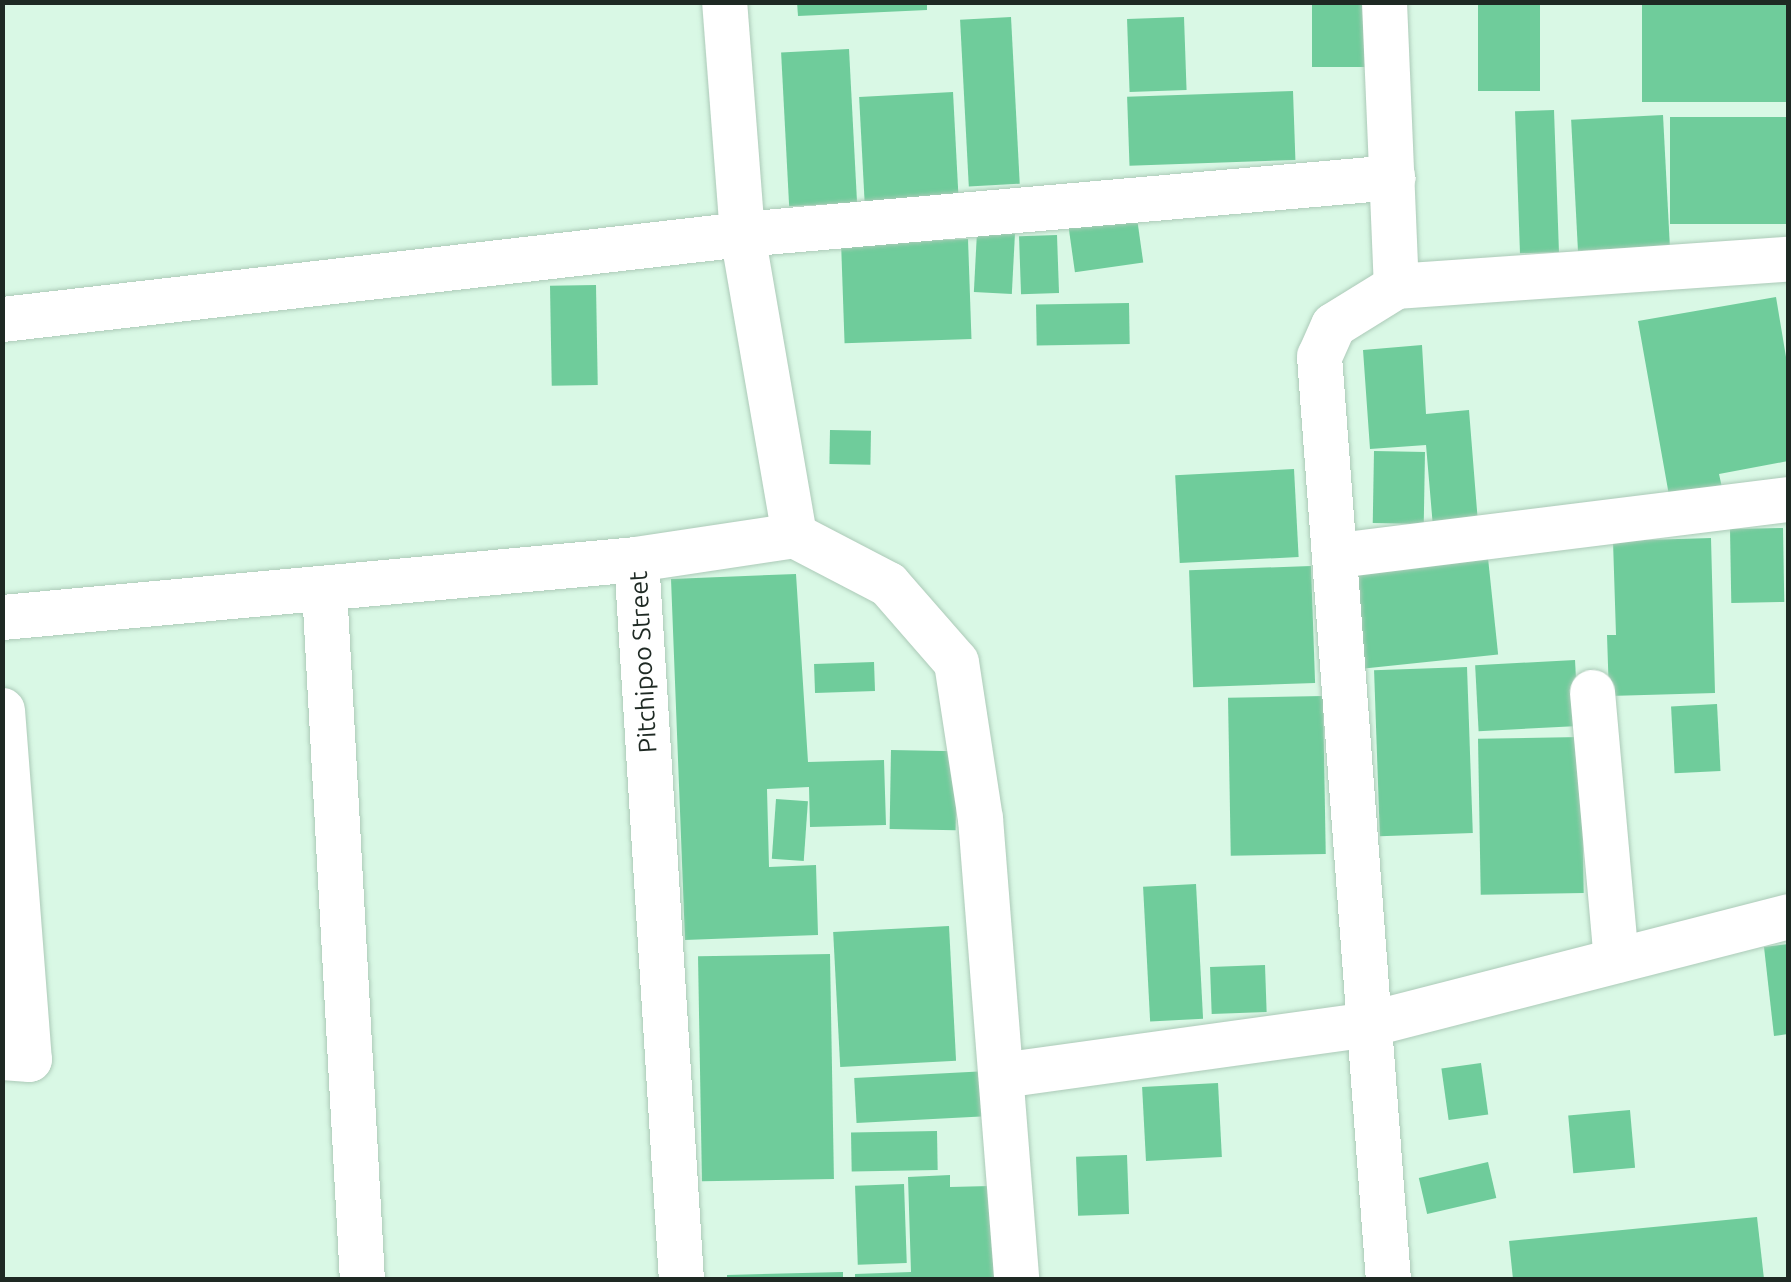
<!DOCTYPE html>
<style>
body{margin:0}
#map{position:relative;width:1791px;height:1282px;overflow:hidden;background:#d9f8e5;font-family:Ubuntu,sans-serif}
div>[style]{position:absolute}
.building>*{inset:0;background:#6fcc9b;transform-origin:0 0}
.roads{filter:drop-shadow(0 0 2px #accab8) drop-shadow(0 0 2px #accab8)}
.street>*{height:45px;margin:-22.5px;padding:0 22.5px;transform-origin:22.5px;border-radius:22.5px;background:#fff}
span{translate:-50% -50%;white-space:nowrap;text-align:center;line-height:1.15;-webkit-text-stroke:9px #fff;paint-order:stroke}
.street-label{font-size:25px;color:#1e2923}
.frame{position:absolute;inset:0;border:5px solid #1e2923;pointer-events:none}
</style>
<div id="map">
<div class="building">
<div style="clip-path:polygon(797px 2px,927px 2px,927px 10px,798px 16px)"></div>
<div style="left:1312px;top:2px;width:54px;height:65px"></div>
<div style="left:1478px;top:2px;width:62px;height:89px"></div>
<div style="left:1642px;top:2px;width:146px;height:100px"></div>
<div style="left:1011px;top:17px;width:167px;height:51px;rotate:87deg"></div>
<div style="left:1184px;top:17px;width:73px;height:57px;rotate:88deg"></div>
<div style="left:849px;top:49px;width:154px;height:68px;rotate:87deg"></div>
<div style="left:1293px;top:91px;width:69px;height:166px;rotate:88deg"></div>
<div style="left:953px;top:92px;width:105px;height:94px;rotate:87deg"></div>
<div style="left:1554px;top:110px;width:142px;height:39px;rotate:88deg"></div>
<div style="left:1663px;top:115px;width:131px;height:92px;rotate:87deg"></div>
<div style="left:1788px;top:117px;width:107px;height:118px;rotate:90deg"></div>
<div style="left:1137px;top:218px;width:45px;height:69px;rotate:82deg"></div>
<div style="left:977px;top:232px;width:38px;height:60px;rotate:3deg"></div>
<div style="left:1057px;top:235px;width:58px;height:38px;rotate:88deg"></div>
<div style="left:968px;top:239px;width:100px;height:127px;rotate:88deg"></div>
<div style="left:596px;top:285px;width:100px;height:46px;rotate:89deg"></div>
<div style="clip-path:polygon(1776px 297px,1788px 369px,1788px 461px,1719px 474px,1723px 492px,1670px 501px,1638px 321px)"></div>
<div style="left:1129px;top:303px;width:41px;height:93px;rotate:89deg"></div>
<div style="clip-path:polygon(1422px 345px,1426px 414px,1469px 410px,1478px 523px,1433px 527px,1426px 445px,1370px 449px,1363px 350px)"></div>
<div style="left:830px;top:430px;width:41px;height:34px;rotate:1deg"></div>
<div style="left:1374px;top:451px;width:51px;height:72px;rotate:1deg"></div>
<div style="left:1294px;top:469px;width:88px;height:119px;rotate:87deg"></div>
<div style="left:1783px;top:528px;width:74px;height:53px;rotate:89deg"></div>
<div style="clip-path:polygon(1711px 538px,1715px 693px,1609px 696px,1607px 635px,1616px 635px,1613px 541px)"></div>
<div style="left:1488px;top:558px;width:97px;height:137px;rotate:84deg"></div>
<div style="left:1311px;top:566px;width:117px;height:122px;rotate:88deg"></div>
<div style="clip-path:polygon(796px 574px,808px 762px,884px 760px,886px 825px,810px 827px,809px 787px,767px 789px,769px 867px,816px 865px,818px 935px,685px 940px,671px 579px)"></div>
<div style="left:1575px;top:660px;width:66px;height:100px;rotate:87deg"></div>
<div style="left:874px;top:662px;width:29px;height:60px;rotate:88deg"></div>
<div style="left:1467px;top:667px;width:166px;height:93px;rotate:88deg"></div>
<div style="left:1323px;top:696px;width:158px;height:95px;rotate:89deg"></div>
<div style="left:1717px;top:704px;width:67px;height:46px;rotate:87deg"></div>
<div style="left:1581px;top:737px;width:156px;height:103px;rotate:89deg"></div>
<div style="left:891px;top:750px;width:66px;height:79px;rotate:1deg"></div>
<div style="left:776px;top:799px;width:32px;height:60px;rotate:4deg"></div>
<div style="left:1196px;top:884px;width:135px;height:53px;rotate:87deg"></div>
<div style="left:949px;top:926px;width:135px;height:116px;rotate:87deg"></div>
<div style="clip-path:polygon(1788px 944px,1788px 1034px,1774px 1036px,1764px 947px)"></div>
<div style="left:830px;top:954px;width:225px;height:132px;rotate:89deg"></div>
<div style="left:1265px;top:965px;width:47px;height:55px;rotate:88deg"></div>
<div style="left:1481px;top:1063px;width:52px;height:40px;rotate:82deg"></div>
<div style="left:988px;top:1071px;width:45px;height:134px;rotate:87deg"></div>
<div style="left:1218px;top:1083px;width:74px;height:76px;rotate:87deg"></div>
<div style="left:1630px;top:1110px;width:58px;height:62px;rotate:85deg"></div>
<div style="left:937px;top:1131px;width:39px;height:86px;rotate:89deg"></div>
<div style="left:1127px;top:1155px;width:59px;height:51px;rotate:88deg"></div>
<div style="left:1488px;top:1162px;width:37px;height:71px;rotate:77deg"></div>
<div style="clip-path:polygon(950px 1175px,950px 1187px,990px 1186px,994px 1279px,855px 1279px,855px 1274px,911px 1272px,908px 1177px)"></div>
<div style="left:904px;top:1184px;width:79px;height:49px;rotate:88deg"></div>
<div style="clip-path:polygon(1757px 1217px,1764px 1279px,1513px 1279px,1509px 1241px)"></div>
<div style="clip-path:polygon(843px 1272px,843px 1279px,727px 1279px,727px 1275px)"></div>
</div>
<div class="roads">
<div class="street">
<div style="left:1384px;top:2px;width:284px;rotate:87.6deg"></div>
<div style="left:1396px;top:286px;width:74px;rotate:148.2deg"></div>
<div style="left:1333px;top:325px;width:34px;rotate:114deg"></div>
<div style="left:1319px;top:356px;width:927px;rotate:85.73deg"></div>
<div style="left:1396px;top:286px;width:392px;rotate:-4deg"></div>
<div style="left:2px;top:319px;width:745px;rotate:-6.55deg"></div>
<div style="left:742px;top:234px;width:653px;rotate:-5deg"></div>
<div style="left:794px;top:535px;width:106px;rotate:27.5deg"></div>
<div style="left:888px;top:584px;width:103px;rotate:48.9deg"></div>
<div style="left:956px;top:662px;width:158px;rotate:81.3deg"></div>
<div style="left:980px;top:818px;width:463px;rotate:85.5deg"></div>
<div style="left:1338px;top:555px;width:453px;rotate:-7.1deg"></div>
<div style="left:324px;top:588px;width:693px;rotate:86.86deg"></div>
<div style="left:2px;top:617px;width:637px;rotate:-5.23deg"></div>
<div style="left:1592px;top:692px;width:269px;rotate:84.9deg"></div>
<div style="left:2px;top:710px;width:350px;rotate:85.6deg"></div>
<div style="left:29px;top:1059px;width:27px;rotate:-176deg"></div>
<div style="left:1001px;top:1075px;width:371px;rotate:-7.9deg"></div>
<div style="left:1368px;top:1024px;width:434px;rotate:-14.4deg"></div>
<div style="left:681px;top:1280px;width:722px;rotate:-93.57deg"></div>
<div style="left:636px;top:559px;width:160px;rotate:-8.6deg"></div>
<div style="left:794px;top:535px;width:305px;rotate:-99.8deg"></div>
<div style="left:742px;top:234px;width:233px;rotate:-94.4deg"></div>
</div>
</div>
<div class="street-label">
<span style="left:643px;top:662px;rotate:-93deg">Pitchipoo Street</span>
</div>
<div class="frame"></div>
</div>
